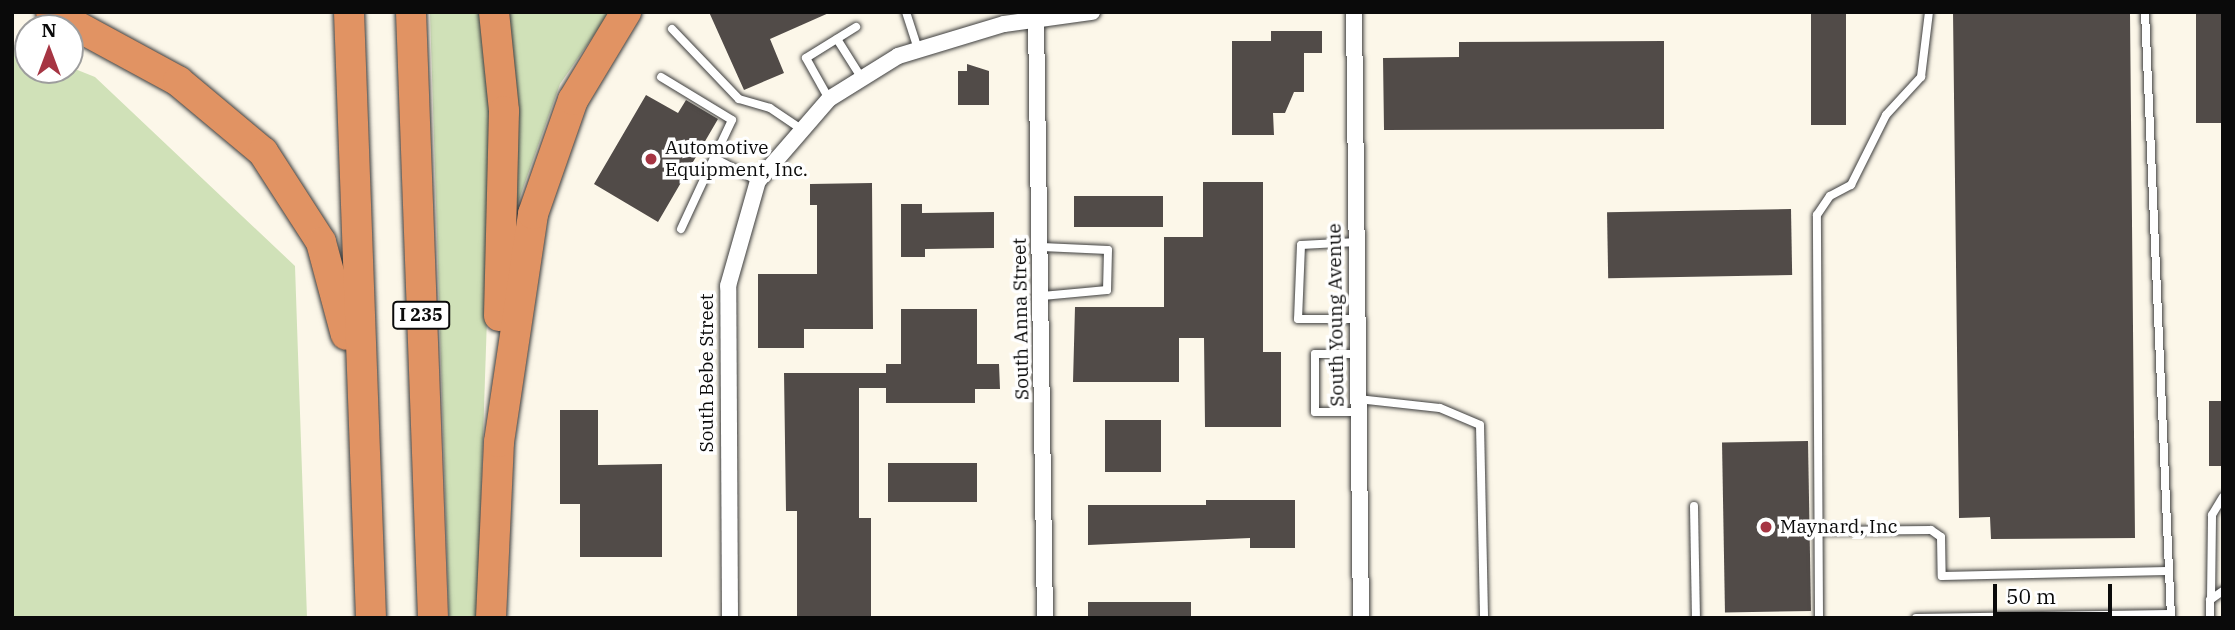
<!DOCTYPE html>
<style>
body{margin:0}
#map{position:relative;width:2235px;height:630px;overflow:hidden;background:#fcf7e9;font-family:"IBM Plex Serif",serif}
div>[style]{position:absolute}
.green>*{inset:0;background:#d0e1b8}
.building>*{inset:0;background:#514b48;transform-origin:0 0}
.roads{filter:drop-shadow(0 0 2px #3d3d3d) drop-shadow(0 0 2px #3d3d3d)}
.lane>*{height:8px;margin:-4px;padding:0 4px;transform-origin:4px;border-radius:4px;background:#fff}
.street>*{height:16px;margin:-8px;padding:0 8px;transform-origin:8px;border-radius:8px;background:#fff}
.highway>*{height:30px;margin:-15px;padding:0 15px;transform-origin:15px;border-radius:15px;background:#e19363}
.dots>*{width:19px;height:19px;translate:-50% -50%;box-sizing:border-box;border:4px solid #fff;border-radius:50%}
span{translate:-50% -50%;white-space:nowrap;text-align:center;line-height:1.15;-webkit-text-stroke:7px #fff;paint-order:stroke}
.shield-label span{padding:2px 5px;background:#fff;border:2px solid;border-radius:5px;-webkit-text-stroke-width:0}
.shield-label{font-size:18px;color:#0a0a0a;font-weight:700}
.poi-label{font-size:19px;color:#0a0a0a}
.left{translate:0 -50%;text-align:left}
.street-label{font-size:19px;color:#0a0a0a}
.frame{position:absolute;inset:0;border:14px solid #0a0a0a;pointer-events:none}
.north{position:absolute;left:14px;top:14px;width:70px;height:70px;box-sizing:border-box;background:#fff;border:2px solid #9d9d9d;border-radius:50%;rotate:0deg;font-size:19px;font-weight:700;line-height:28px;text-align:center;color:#0a0a0a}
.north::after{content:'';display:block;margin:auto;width:24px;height:32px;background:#a63543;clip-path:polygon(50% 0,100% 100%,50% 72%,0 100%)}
.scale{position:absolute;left:1993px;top:584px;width:119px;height:32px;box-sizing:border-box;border:4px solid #0a0a0a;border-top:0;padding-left:9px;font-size:21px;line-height:24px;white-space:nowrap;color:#0a0a0a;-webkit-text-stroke:5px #fff;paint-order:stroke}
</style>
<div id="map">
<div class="green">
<div style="clip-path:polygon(430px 12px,480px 12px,489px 60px,492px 168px,477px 618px,449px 618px)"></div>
<div style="clip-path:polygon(506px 12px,610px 12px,560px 84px,516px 208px,518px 101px)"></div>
<div style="clip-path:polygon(12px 44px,28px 50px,28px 70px,70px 67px,95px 77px,295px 266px,307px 618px,12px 618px)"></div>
</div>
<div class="building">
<div style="clip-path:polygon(709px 12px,831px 12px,770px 39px,784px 73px,744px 90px)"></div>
<div style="left:1811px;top:12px;width:35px;height:113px"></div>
<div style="clip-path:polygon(1953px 12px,2130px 12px,2135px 538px,1991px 539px,1990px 517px,1959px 518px)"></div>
<div style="left:2196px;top:12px;width:27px;height:111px"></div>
<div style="clip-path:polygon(1271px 31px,1322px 31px,1322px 53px,1304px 53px,1304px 92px,1294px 92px,1285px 113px,1273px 113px,1274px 135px,1232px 135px,1232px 41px,1271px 41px)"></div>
<div style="clip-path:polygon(1664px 41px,1664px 129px,1384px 130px,1383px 58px,1459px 57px,1459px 42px)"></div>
<div style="clip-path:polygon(967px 64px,989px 71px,989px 105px,958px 105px,958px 71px,967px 71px)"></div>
<div style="clip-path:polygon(646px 95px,678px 113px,686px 100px,718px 119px,658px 222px,594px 184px)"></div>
<div style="clip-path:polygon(1203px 182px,1263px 182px,1263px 352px,1281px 352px,1281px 427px,1205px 427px,1204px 338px,1179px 338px,1179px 382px,1073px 382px,1075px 307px,1164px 307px,1164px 237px,1203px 237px)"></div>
<div style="clip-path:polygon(872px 183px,873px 329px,804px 329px,804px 348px,758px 348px,758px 274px,817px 274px,817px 205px,810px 205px,810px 184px)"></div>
<div style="left:1074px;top:196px;width:89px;height:31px"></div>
<div style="clip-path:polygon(901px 204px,922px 204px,922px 213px,994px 212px,994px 248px,925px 249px,925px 257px,901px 257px)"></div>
<div style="left:1791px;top:209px;width:66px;height:184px;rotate:89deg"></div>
<div style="clip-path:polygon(901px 309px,977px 309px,977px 364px,999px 364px,1000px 389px,975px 389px,975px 403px,886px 403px,886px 388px,859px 388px,859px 518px,871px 518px,871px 618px,797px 618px,797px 511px,786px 511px,784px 373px,886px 373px,886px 364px,901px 364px)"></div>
<div style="left:2209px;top:401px;width:14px;height:65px"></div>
<div style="clip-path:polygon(560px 410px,598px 410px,598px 465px,662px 464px,662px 557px,580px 557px,580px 504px,560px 504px)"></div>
<div style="left:1105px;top:420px;width:56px;height:52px"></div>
<div style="left:1808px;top:441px;width:170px;height:86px;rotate:89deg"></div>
<div style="left:888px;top:463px;width:89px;height:39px"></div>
<div style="clip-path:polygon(1206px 500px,1295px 500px,1295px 548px,1250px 548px,1250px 538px,1088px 545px,1088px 505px,1206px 505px)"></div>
<div style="left:1088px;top:602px;width:103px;height:16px"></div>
</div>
<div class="roads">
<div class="lane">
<div style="left:906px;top:12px;width:39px;rotate:72deg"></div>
<div style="left:2145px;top:12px;width:607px;rotate:87.54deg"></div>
<div style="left:672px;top:29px;width:97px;rotate:46.3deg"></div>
<div style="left:739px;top:99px;width:32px;rotate:16deg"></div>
<div style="left:770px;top:108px;width:36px;rotate:34deg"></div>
<div style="left:837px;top:39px;width:45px;rotate:57.7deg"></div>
<div style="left:661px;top:77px;width:83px;rotate:31.2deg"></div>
<div style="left:732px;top:120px;width:42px;rotate:115.3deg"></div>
<div style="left:829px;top:99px;width:47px;rotate:-119.3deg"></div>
<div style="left:806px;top:58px;width:59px;rotate:-31.8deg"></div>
<div style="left:681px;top:229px;width:78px;rotate:-65.1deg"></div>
<div style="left:714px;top:158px;width:50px;rotate:27.6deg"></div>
<div style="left:1357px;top:242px;width:56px;rotate:176.9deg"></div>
<div style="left:1301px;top:245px;width:74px;rotate:92.3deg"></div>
<div style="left:1298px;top:319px;width:59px"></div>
<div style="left:1042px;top:247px;width:66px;rotate:2.6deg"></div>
<div style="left:1108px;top:250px;width:40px;rotate:91.4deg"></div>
<div style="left:1107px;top:290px;width:65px;rotate:174.7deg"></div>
<div style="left:1358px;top:354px;width:43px;rotate:180deg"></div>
<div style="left:1315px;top:354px;width:58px;rotate:90deg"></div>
<div style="left:1315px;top:412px;width:43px"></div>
<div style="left:1358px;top:399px;width:82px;rotate:6.3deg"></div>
<div style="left:1440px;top:408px;width:43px;rotate:23deg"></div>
<div style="left:1480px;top:425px;width:193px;rotate:88.8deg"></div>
<div style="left:1694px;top:506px;width:112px;rotate:89deg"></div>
<div style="left:1819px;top:531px;width:112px;rotate:-0.5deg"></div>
<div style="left:1931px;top:530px;width:12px;rotate:35deg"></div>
<div style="left:1941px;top:537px;width:39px;rotate:89deg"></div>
<div style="left:1942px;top:576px;width:225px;rotate:-1.3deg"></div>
<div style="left:2211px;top:599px;width:84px;rotate:-89.3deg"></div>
<div style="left:2212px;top:515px;width:21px;rotate:-59deg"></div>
<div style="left:1819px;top:618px;width:403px;rotate:-90.3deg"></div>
<div style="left:1817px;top:215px;width:23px;rotate:-56deg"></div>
<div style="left:1830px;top:196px;width:24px;rotate:-28deg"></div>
<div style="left:1851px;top:185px;width:78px;rotate:-63.4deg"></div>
<div style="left:1886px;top:115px;width:52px;rotate:-47.4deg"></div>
<div style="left:1921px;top:77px;width:65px;rotate:-83deg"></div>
<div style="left:1916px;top:618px;width:253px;rotate:-0.9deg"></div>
<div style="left:2210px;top:618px;width:18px;rotate:-90deg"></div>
<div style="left:2210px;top:600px;width:16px;rotate:-35deg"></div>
</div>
<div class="street">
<div style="left:1354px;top:12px;width:606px;rotate:89.34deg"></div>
<div style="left:1036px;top:20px;width:598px;rotate:89.14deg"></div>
<div style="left:730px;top:618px;width:332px;rotate:-90.3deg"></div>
<div style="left:728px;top:286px;width:109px;rotate:-74.1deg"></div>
<div style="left:758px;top:181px;width:108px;rotate:-49.1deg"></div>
<div style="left:829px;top:99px;width:81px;rotate:-31.9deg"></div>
<div style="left:898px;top:56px;width:111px;rotate:-16.8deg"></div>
<div style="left:1004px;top:24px;width:89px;rotate:-7.8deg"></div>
</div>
<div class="highway">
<div style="left:51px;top:12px;width:145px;rotate:28.5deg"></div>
<div style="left:178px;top:81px;width:111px;rotate:39.9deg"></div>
<div style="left:263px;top:152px;width:107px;rotate:57.2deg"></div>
<div style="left:321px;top:242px;width:96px;rotate:75deg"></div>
<div style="left:349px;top:12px;width:606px;rotate:87.92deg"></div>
<div style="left:411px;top:12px;width:606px;rotate:87.92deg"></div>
<div style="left:494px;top:12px;width:100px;rotate:84.2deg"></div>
<div style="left:504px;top:111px;width:205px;rotate:91.4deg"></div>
<div style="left:491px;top:618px;width:176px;rotate:-87.4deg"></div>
<div style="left:499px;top:442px;width:231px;rotate:-81.5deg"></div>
<div style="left:533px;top:214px;width:121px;rotate:-70.7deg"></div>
<div style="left:573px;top:100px;width:103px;rotate:-58.9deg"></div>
</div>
</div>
<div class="dots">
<div style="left:651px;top:159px;background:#a63543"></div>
<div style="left:1766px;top:527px;background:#a63543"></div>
</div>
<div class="shield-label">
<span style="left:421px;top:315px">I 235</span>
</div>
<div class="poi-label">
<span class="left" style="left:665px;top:159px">Automotive<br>Equipment, Inc.</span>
<span class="left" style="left:1780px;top:527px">Maynard, Inc</span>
</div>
<div class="street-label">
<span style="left:1336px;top:315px;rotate:-91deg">South Young Avenue</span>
<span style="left:1021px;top:319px;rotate:-91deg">South Anna Street</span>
<span style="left:707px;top:373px;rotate:-90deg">South Bebe Street</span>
</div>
<div class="frame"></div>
<div class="north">N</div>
<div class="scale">50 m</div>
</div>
